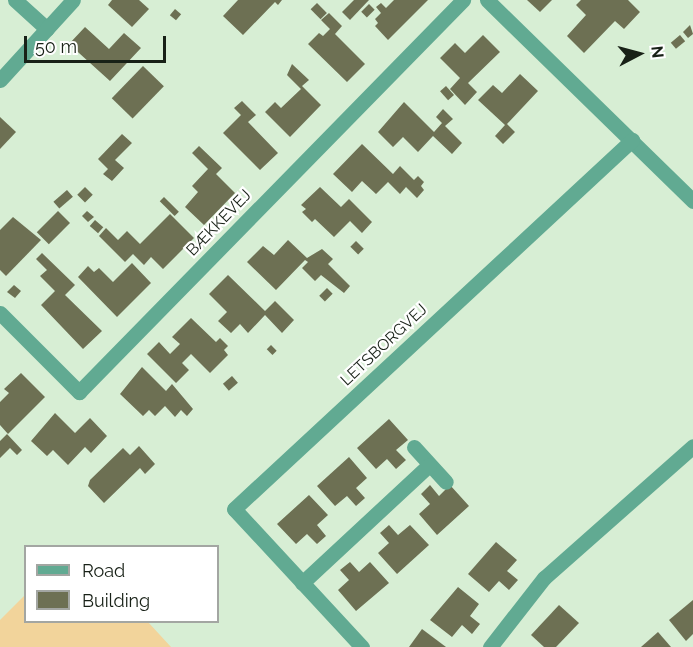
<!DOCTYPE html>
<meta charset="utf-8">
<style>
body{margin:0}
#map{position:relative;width:693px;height:647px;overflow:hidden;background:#d7eed4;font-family:Raleway,sans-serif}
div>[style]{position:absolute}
.green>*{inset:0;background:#f2d49b}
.building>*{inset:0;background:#6d7053;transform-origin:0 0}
.minor>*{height:15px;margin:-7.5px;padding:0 7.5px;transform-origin:7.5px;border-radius:7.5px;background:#61aa92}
span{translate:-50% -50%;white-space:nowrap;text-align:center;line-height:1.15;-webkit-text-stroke:4.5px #fff;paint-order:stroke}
.street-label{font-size:16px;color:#182117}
.legend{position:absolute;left:24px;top:545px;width:195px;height:78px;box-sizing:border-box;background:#fff;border:2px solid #a3a6a2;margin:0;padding:8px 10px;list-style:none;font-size:18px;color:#182117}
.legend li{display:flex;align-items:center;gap:12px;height:30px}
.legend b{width:30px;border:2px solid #a3a6a2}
.north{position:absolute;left:609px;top:24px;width:60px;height:60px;-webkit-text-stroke:4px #fff;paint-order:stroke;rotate:84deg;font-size:16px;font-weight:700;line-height:24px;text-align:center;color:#182117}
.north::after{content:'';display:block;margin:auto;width:21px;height:27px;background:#182117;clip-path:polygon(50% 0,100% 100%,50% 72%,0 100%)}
.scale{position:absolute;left:24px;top:36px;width:142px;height:27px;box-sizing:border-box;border:3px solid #182117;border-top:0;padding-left:8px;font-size:18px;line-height:21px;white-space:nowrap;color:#182117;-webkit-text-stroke:4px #fff;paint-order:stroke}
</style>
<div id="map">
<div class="green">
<div style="clip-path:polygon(25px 595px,26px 622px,148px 622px,171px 647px,0 647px,0 620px)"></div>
</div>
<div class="building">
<div style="clip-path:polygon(112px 0,139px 0,149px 9px,132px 27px,108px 5px)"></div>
<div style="clip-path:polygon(238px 0,282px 0,278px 5px,275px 2px,243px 35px,223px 16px)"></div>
<div style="clip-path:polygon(354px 0,369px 0,350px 20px,342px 12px)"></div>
<div style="clip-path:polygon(394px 0,428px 0,388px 40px,375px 26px,378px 23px,375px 19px,381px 13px,376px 7px,381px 3px,386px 8px)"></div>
<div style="clip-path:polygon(527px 0,552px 0,540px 12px)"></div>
<div style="clip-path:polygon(581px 0,628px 0,640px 12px,624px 29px,615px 21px,584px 53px,567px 36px,586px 15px,576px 5px)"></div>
<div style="left:317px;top:3px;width:14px;height:9px;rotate:45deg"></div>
<div style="left:369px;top:4px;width:8px;height:11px;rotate:45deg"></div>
<div style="left:175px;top:9px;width:8px;height:8px;rotate:40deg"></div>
<div style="clip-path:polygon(329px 13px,342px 26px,335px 34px,365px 64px,347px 82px,308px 44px,319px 33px,323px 36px,330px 29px,321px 20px)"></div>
<div style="clip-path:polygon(690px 25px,693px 34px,688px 38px,683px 32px)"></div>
<div style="clip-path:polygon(85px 27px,109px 49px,124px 33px,141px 48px,110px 81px,69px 44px)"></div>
<div style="clip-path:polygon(483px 35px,500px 52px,468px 83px,477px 92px,465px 105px,450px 89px,460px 78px,440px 58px,455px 43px,465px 53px)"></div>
<div style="left:680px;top:35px;width:8px;height:12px;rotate:50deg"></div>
<div style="clip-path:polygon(292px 64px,309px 80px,302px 86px,321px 105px,290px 137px,265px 112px,275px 102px,281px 108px,301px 89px,287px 75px)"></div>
<div style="left:143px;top:66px;width:29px;height:45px;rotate:44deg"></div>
<div style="clip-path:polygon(520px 74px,538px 91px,507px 124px,515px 132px,503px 144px,495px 136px,505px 125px,478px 100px,493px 85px,502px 93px)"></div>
<div style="left:446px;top:86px;width:12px;height:8px;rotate:48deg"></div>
<div style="clip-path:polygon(242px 101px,256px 115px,248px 122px,278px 153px,260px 170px,223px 133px,241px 115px,234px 108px)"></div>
<div style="clip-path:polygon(404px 102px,434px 132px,442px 123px,436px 117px,443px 109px,453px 119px,445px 126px,462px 143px,452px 154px,433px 136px,418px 152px,403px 137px,393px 147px,378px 132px)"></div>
<div style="clip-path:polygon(0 117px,16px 132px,0 149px)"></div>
<div style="clip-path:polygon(122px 134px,132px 143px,115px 160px,124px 168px,112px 181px,103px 174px,108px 169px,98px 159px)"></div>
<div style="clip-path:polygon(362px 144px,393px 174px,400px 166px,414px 180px,418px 176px,424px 182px,421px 186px,424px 190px,417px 198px,406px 187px,400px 194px,388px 182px,376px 194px,362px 181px,352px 192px,333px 174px)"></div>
<div style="clip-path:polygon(199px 146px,222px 168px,216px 174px,235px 193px,204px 225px,185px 207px,198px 192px,192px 186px,208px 169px,192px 153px)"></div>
<div style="left:85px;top:187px;width:11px;height:11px;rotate:45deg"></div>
<div style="clip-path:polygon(320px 187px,341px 207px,349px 199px,372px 222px,362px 233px,350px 221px,334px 237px,315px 219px,312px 222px,302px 212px,306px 209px,301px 205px)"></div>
<div style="left:67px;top:190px;width:9px;height:18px;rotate:49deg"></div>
<div style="left:164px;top:197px;width:21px;height:6px;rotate:45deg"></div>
<div style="left:58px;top:211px;width:17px;height:30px;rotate:45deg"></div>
<div style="clip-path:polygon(87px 211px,94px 217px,88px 222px,82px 216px)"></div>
<div style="clip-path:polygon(170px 214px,194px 238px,163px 269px,151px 257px,144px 265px,133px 254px,125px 262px,99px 236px,106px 228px,118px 240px,127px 231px,140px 244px)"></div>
<div style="clip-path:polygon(13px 217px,41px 240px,6px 276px,0 270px,0 230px)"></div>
<div style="left:95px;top:220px;width:11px;height:8px;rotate:41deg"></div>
<div style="clip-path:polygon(288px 240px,307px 258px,322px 249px,333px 259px,328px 264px,350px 286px,344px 293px,321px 275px,315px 281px,302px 268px,308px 262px,305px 260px,276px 290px,247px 262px,263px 246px,274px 255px)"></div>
<div style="left:356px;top:241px;width:11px;height:8px;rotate:45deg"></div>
<div style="clip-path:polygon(42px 253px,75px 285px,65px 295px,102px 331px,83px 349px,41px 305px,55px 291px,40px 276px,47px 270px,36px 259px)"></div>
<div style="clip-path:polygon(132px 263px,151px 283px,117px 317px,78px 277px,88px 266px,94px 272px,99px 268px,113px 282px)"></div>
<div style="clip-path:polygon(228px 275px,265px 311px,275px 301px,294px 320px,282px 333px,265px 315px,248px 333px,240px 324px,231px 333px,218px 321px,227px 312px,209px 294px)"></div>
<div style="clip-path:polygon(14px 285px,21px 291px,15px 298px,7px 292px)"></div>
<div style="left:327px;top:288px;width:8px;height:11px;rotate:45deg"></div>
<div style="clip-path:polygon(191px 318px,216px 342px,220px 338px,228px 346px,224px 350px,228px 355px,210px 373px,191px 354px,182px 363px,189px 370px,176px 383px,147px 354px,159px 342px,170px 354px,180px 344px,172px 337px)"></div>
<div style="left:271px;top:345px;width:8px;height:6px;rotate:45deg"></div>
<div style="clip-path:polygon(142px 367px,166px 391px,172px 384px,193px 409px,187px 416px,181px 410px,175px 417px,165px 406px,155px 416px,149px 410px,143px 416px,120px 394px)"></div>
<div style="clip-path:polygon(21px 373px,45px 397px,8px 434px,0 425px,0 402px,9px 393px,4px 389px)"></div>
<div style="left:232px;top:376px;width:9px;height:12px;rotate:49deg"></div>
<div style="clip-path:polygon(55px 413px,75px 433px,90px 418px,107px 436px,91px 453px,85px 447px,68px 465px,53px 450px,47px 456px,31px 441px)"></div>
<div style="clip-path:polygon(389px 419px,408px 440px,396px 450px,406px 460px,396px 469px,387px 459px,376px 469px,357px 448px)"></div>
<div style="clip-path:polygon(7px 434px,22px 450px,17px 455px,10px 448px,0 458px,0 441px)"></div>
<div style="clip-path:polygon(139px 446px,155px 464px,145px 474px,140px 468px,104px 503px,88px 486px,90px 480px,123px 448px,130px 455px)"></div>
<div style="clip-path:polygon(349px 457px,367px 478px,356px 488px,365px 498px,356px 506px,347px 496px,335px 506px,317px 486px)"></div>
<div style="clip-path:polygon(430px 485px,439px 496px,450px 485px,469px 506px,437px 535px,419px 514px,430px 504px,421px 494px)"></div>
<div style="clip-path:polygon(309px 495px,328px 515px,317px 525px,326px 536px,317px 544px,307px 534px,296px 544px,277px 524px)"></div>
<div style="clip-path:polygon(389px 525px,398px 535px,410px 525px,429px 545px,397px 574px,378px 553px,389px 543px,380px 533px)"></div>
<div style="clip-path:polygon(496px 542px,517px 560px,507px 571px,518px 580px,509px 590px,499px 581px,489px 592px,468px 574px)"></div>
<div style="clip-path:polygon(350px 562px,359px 572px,370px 562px,389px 583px,356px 611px,338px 590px,349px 580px,340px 570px)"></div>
<div style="clip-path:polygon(458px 587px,479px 604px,470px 616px,480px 624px,472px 634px,462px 625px,452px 637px,430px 620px)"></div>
<div style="clip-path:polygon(693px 600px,693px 634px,686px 641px,669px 620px)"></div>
<div style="clip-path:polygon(559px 605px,579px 623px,556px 647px,544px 647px,531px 635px)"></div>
<div style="clip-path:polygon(422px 629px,446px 647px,409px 647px)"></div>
<div style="clip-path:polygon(658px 632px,671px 647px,641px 647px)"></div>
</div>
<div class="minor">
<div style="left:15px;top:0;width:43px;rotate:42.2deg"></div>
<div style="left:487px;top:0;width:288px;rotate:44.3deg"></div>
<div style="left:0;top:80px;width:108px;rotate:-47.6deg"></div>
<div style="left:0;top:313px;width:112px;rotate:45deg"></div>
<div style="left:79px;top:392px;width:549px;rotate:-45.59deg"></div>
<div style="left:414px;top:447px;width:47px;rotate:47.6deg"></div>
<div style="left:302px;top:583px;width:173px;rotate:-42.9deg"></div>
<div style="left:362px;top:647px;width:188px;rotate:-132.8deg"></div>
<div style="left:234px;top:509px;width:543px;rotate:-42.83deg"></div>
<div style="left:490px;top:647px;width:88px;rotate:-52deg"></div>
<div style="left:544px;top:578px;width:199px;rotate:-41.5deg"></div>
</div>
<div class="street-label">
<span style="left:219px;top:223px;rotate:-46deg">BÆKKEVEJ</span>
<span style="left:384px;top:345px;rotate:-43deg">LETSBORGVEJ</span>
</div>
<ul class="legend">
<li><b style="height:8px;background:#61aa92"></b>Road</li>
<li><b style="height:16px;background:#6d7053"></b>Building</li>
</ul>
<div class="north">N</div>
<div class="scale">50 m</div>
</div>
